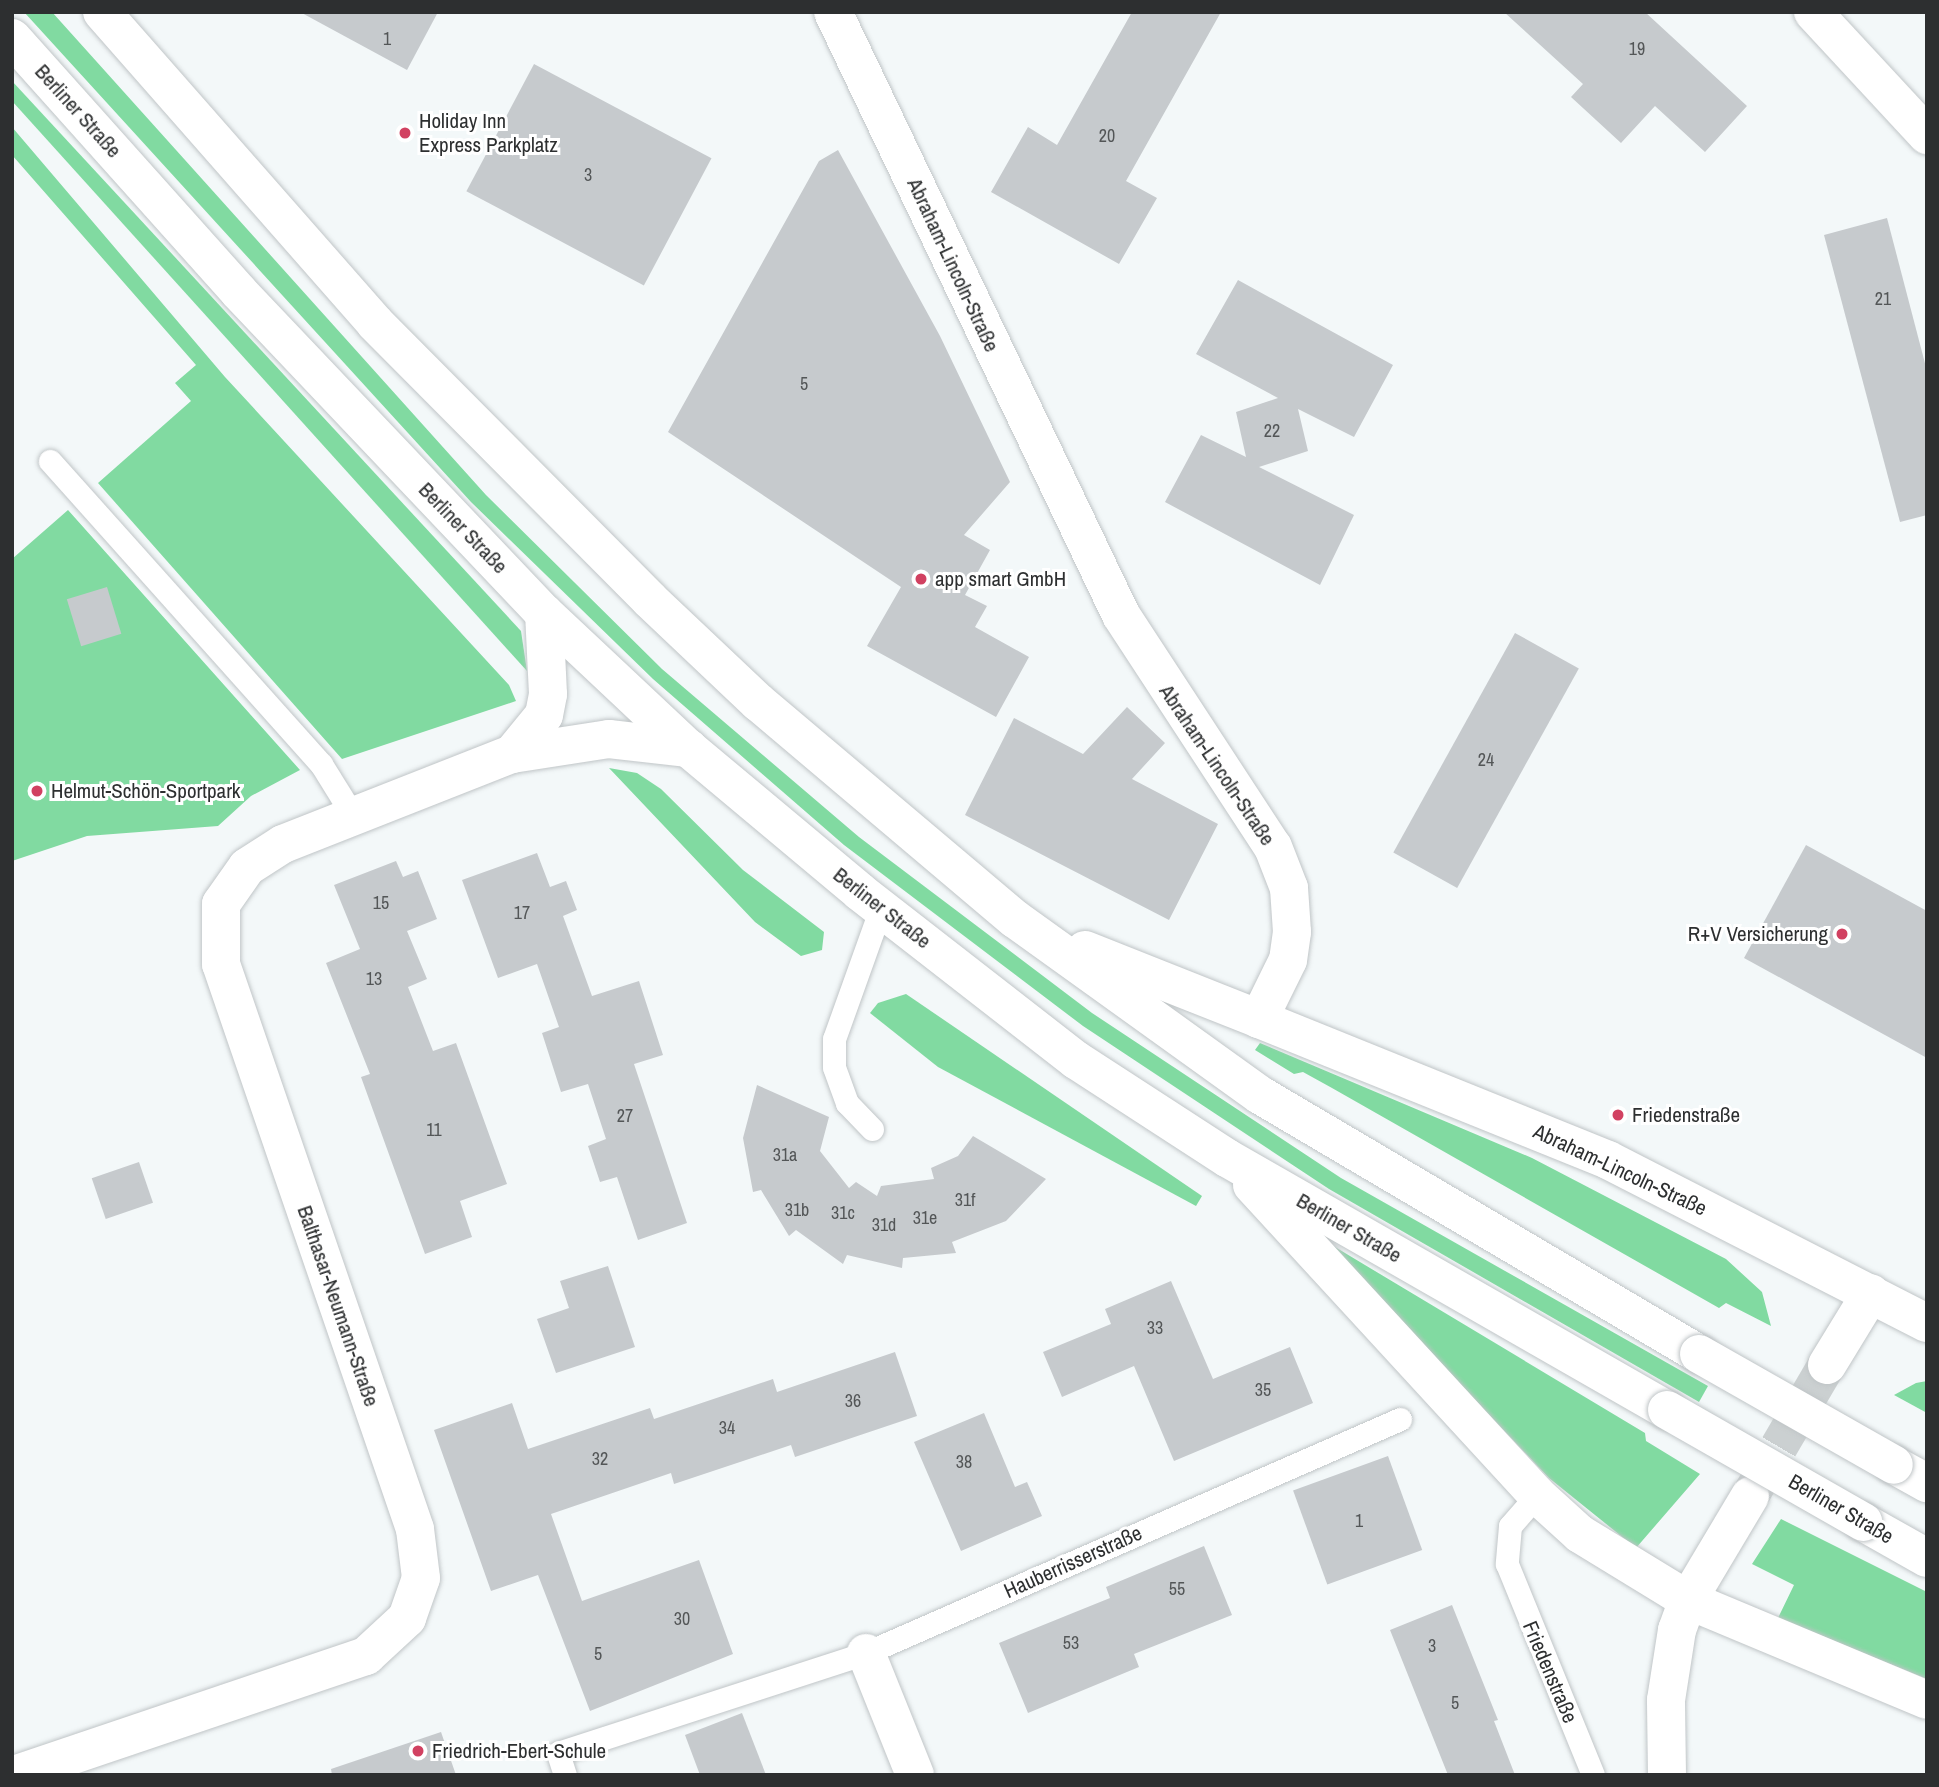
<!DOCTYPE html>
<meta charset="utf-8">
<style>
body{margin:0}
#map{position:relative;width:1939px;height:1787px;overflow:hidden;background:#f3f8f9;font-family:"Archivo Narrow",sans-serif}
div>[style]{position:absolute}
.green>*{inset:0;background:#81daa1}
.building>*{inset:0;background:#c6cacd;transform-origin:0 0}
.minor-tunnel>*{height:38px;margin-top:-19px;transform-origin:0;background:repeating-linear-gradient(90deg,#cbd0d1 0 38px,transparent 0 57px)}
.roads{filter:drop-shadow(0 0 2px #c0c5c7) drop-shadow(0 0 2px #c0c5c7)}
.service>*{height:23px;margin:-11.5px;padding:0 11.5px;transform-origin:11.5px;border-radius:11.5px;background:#fff}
.minor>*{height:38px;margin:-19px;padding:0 19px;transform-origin:19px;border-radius:19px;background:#fff}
.primary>*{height:38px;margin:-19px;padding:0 19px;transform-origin:19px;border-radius:19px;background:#fff}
.bridges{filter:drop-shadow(0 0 2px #c0c5c7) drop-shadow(0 0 2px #c0c5c7)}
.primary-bridge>*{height:38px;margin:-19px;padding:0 19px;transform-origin:19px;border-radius:19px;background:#fff}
.dots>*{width:19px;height:19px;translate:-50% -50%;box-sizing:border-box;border:4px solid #fff;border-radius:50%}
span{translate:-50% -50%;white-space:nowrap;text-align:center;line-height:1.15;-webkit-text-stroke:6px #fff;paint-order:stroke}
.number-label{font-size:18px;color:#535657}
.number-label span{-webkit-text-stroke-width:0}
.street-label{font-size:21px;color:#2d2f30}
.poi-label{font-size:21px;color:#2d2f30}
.left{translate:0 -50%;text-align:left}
.right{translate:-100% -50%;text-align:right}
.frame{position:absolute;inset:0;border:14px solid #2d2f30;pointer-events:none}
</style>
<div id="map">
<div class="green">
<div style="clip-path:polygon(24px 12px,52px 12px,486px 495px,662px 669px,859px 837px,1092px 1013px,1341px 1178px,1708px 1386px,1699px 1402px,1329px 1189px,1083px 1026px,844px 845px,653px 679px,471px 502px)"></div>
<div style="clip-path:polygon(12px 81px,521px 631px,527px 671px,12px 101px)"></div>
<div style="clip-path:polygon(12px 127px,225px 377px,509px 685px,516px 701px,342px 759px,98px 483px,191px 401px,175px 383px,196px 365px,12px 155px)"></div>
<div style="clip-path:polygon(68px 510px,300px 770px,251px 796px,218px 826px,87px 836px,12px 861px,12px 559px)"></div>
<div style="clip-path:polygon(609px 768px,637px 773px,661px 789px,743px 870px,824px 932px,822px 950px,801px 956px,755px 922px)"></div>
<div style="clip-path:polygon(906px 994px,1202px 1196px,1196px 1206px,938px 1067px,870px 1013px,878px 1003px)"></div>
<div style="clip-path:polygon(1260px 1043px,1532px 1158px,1726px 1259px,1762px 1292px,1771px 1326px,1726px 1303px,1719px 1308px,1332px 1088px,1303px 1072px,1294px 1074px,1255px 1050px)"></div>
<div style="clip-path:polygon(1325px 1241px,1645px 1433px,1646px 1441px,1700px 1474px,1636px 1548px,1549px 1478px)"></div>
<div style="clip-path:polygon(1927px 1381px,1927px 1413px,1894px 1395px,1916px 1383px)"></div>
<div style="clip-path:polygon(1781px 1519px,1927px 1592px,1927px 1679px,1778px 1618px,1794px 1585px,1752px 1564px)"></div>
</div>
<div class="building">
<div style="clip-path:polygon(300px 12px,438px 12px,407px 70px)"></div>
<div style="clip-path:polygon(1132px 12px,1221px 12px,1126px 181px,1157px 198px,1119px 264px,991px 192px,1028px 127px,1057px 145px)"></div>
<div style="clip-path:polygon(1504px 12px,1645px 12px,1747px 106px,1705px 152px,1655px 106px,1621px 143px,1571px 97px,1583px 84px)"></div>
<div style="left:534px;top:64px;width:201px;height:144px;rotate:28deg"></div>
<div style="clip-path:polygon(838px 150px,940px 336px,1010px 482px,964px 535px,990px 550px,965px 595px,987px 606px,975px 627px,1029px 657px,996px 717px,867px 646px,901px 587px,668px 432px,819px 161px)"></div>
<div style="clip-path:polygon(1887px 218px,1927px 371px,1927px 515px,1900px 522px,1824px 235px)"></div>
<div style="clip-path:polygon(1238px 280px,1393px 365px,1354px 437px,1298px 409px,1308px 451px,1259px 467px,1354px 515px,1320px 585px,1165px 502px,1201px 435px,1246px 457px,1236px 412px,1278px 398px,1196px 354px)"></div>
<div style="left:107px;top:587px;width:49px;height:42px;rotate:73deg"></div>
<div style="left:1515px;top:633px;width:73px;height:251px;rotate:29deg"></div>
<div style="clip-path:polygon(1127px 707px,1165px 743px,1132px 779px,1218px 824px,1169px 920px,965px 815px,1014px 718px,1083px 754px)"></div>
<div style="clip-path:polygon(1806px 845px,1927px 911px,1927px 1058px,1744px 958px)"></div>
<div style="clip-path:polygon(537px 853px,550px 887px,566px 881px,577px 910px,563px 916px,592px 996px,639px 981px,663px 1055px,634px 1064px,687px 1223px,638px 1240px,617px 1177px,600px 1182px,588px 1146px,606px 1139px,588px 1084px,561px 1092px,542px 1033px,559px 1027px,537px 964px,498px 978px,462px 880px)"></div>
<div style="clip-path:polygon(396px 861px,403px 877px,418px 871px,437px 919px,407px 931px,427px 979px,408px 987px,433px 1051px,456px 1043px,507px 1184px,460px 1201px,472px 1237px,425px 1254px,361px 1077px,370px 1074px,326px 963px,360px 949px,334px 885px)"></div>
<div style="clip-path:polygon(757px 1085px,829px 1117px,820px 1151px,849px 1188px,856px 1182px,877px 1196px,881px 1186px,934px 1179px,931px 1168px,958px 1156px,973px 1136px,1046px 1179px,1006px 1221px,952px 1242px,956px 1253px,903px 1258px,902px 1268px,847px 1255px,843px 1264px,796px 1230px,789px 1236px,761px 1190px,753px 1192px,743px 1138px)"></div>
<div style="left:139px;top:1162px;width:43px;height:50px;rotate:71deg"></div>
<div style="clip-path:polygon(608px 1266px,635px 1347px,556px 1373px,537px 1319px,569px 1308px,560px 1281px)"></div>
<div style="clip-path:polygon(1171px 1281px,1213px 1379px,1290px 1347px,1313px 1403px,1174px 1461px,1134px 1366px,1062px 1397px,1043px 1352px,1111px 1324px,1105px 1309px)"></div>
<div style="clip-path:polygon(895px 1352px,917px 1416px,795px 1457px,791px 1445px,674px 1484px,671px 1473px,551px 1514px,582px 1601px,699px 1560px,733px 1654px,590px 1711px,538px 1575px,491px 1591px,434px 1430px,512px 1403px,528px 1449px,650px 1408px,654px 1419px,773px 1379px,777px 1392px)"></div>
<div style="clip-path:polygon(984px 1413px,1015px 1487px,1027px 1482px,1042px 1516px,961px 1551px,914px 1442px)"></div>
<div style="left:1388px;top:1456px;width:100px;height:101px;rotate:70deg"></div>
<div style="clip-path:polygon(1204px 1546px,1232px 1615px,1134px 1654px,1139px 1667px,1028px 1713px,999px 1643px,1110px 1598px,1106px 1587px)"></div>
<div style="clip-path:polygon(1452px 1605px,1498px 1720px,1494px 1721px,1515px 1775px,1448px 1775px,1390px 1630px)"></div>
<div style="clip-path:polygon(742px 1713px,766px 1775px,700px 1775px,685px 1735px)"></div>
<div style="clip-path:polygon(441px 1732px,456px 1775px,332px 1775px,331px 1769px)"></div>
</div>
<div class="minor-tunnel">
<div style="left:1750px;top:1496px;width:152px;rotate:-59.6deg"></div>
</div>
<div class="roads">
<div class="service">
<div style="left:50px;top:461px;width:407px;rotate:48.2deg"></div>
<div style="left:321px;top:764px;width:59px;rotate:58.2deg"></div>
<div style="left:872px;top:1129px;width:36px;rotate:-134deg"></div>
<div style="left:847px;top:1103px;width:38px;rotate:-110deg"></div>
<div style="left:834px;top:1067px;width:28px;rotate:-90deg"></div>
<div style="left:834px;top:1039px;width:139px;rotate:-70.3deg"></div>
<div style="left:1537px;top:1495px;width:41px;rotate:131.1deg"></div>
<div style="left:1510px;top:1526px;width:38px;rotate:95deg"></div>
<div style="left:1507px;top:1564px;width:228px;rotate:67.8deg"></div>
<div style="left:565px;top:1775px;width:23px;rotate:-108deg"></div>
<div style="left:558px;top:1753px;width:324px;rotate:-18deg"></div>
<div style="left:866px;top:1653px;width:583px;rotate:-23.66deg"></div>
</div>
<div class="minor">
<div style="left:833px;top:12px;width:668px;rotate:64.47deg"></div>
<div style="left:1121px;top:615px;width:277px;rotate:56.8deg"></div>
<div style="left:1273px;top:847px;width:44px;rotate:68.7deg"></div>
<div style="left:1289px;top:888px;width:44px;rotate:86.1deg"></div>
<div style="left:1292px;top:932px;width:28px;rotate:98deg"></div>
<div style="left:1288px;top:960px;width:66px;rotate:116.2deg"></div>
<div style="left:1259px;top:1019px;width:376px;rotate:22deg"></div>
<div style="left:1608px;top:1160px;width:358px;rotate:27.1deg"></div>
<div style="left:1813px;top:12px;width:168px;rotate:47.2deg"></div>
<div style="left:512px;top:754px;width:50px;rotate:-50.6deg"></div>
<div style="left:544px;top:715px;width:21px;rotate:-79deg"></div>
<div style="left:548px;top:694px;width:81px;rotate:-92.8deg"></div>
<div style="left:1827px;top:1365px;width:84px;rotate:-58.6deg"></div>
<div style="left:866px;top:1653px;width:131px;rotate:68.1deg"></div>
<div style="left:14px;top:1775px;width:372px;rotate:-18.7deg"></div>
<div style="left:366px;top:1656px;width:56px;rotate:-42.8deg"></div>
<div style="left:407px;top:1618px;width:42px;rotate:-70.7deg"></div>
<div style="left:421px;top:1578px;width:49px;rotate:-97deg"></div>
<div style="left:415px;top:1529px;width:597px;rotate:-108.95deg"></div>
<div style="left:221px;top:964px;width:60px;rotate:-90deg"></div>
<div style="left:221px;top:904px;width:45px;rotate:-54.9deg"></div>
<div style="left:247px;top:867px;width:43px;rotate:-32.6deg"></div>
<div style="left:283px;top:844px;width:246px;rotate:-21.5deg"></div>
<div style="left:512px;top:754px;width:98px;rotate:-8.8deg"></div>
<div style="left:609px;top:739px;width:80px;rotate:6.5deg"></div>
<div style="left:1667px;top:1775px;width:75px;rotate:-90.8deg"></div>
<div style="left:1666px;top:1700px;width:71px;rotate:-81.1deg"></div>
<div style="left:1677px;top:1630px;width:32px;rotate:-70deg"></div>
<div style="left:1688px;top:1600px;width:121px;rotate:-59.2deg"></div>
</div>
<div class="primary">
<div style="left:102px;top:12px;width:414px;rotate:48.7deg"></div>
<div style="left:375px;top:323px;width:390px;rotate:45.2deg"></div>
<div style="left:650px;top:600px;width:149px;rotate:43.4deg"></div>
<div style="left:758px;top:702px;width:336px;rotate:40.2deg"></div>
<div style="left:1015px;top:919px;width:302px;rotate:35.7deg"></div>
<div style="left:1260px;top:1095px;width:510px;rotate:30.54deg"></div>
<div style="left:12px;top:38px;width:341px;rotate:48.2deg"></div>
<div style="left:239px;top:292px;width:443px;rotate:46.5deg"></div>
<div style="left:544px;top:613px;width:197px;rotate:43.2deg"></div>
<div style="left:688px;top:748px;width:224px;rotate:39.9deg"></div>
<div style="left:860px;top:892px;width:274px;rotate:37.9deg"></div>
<div style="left:1076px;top:1060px;width:180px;rotate:33deg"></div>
<div style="left:1227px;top:1158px;width:507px;rotate:29.8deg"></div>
<div style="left:1085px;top:950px;width:187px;rotate:21.6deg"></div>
<div style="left:1252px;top:1185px;width:421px;rotate:47.4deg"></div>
<div style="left:1537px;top:1495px;width:58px;rotate:42.2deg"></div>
<div style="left:1580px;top:1534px;width:127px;rotate:31.4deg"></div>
<div style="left:1688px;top:1600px;width:259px;rotate:22.7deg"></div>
<div style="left:1894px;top:1465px;width:38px;rotate:29deg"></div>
<div style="left:1863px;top:1522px;width:73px;rotate:29.4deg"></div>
</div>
</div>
<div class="bridges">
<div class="primary-bridge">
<div style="left:1699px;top:1354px;width:224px;rotate:29.6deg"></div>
<div style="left:1667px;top:1410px;width:226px;rotate:29.7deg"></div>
</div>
</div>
<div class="dots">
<div style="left:405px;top:133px;background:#d14161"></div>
<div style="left:921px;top:579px;background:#d14161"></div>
<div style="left:37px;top:791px;background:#d14161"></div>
<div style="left:1842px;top:934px;background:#d14161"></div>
<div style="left:1618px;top:1115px;background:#d14161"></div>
<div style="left:418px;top:1751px;background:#d14161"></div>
</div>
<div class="number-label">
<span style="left:387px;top:39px">1</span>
<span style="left:1637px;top:49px">19</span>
<span style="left:1107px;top:136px">20</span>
<span style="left:588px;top:175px">3</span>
<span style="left:1883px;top:299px">21</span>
<span style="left:804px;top:384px">5</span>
<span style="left:1272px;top:431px">22</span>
<span style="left:1486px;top:760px">24</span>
<span style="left:381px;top:903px">15</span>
<span style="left:522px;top:913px">17</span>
<span style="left:374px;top:979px">13</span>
<span style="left:625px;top:1116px">27</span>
<span style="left:434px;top:1130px">11</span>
<span style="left:785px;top:1155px">31a</span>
<span style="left:965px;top:1200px">31f</span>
<span style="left:797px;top:1210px">31b</span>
<span style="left:843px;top:1213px">31c</span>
<span style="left:925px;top:1218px">31e</span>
<span style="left:884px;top:1225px">31d</span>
<span style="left:1155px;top:1328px">33</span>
<span style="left:1263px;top:1390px">35</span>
<span style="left:853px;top:1401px">36</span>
<span style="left:727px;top:1428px">34</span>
<span style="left:600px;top:1459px">32</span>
<span style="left:964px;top:1462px">38</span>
<span style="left:1359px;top:1521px">1</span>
<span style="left:1177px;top:1589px">55</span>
<span style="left:682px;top:1619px">30</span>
<span style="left:1071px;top:1643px">53</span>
<span style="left:1432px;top:1646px">3</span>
<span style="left:598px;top:1654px">5</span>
<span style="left:1455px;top:1703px">5</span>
</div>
<div class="street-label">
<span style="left:78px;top:111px;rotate:48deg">Berliner Straße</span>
<span style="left:953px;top:265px;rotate:65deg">Abraham-Lincoln-Straße</span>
<span style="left:463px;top:528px;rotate:46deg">Berliner Straße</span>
<span style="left:1217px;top:765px;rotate:56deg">Abraham-Lincoln-Straße</span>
<span style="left:882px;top:908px;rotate:38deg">Berliner Straße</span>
<span style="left:1620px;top:1170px;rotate:25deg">Abraham-Lincoln-Straße</span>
<span style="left:1349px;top:1228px;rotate:30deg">Berliner Straße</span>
<span style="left:338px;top:1306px;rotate:71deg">Balthasar-Neumann-Straße</span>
<span style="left:1841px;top:1509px;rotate:30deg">Berliner Straße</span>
<span style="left:1073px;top:1562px;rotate:-24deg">Hauberrisserstraße</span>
<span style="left:1550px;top:1672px;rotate:67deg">Friedenstraße</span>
</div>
<div class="poi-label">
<span class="left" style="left:419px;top:133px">Holiday Inn<br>Express Parkplatz</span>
<span class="left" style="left:935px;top:579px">app smart GmbH</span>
<span class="left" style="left:51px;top:791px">Helmut-Schön-Sportpark</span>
<span class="right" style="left:1828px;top:934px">R+V Versicherung</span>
<span class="left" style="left:1632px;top:1115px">Friedenstraße</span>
<span class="left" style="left:432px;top:1751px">Friedrich-Ebert-Schule</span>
</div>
<div class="frame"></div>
</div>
